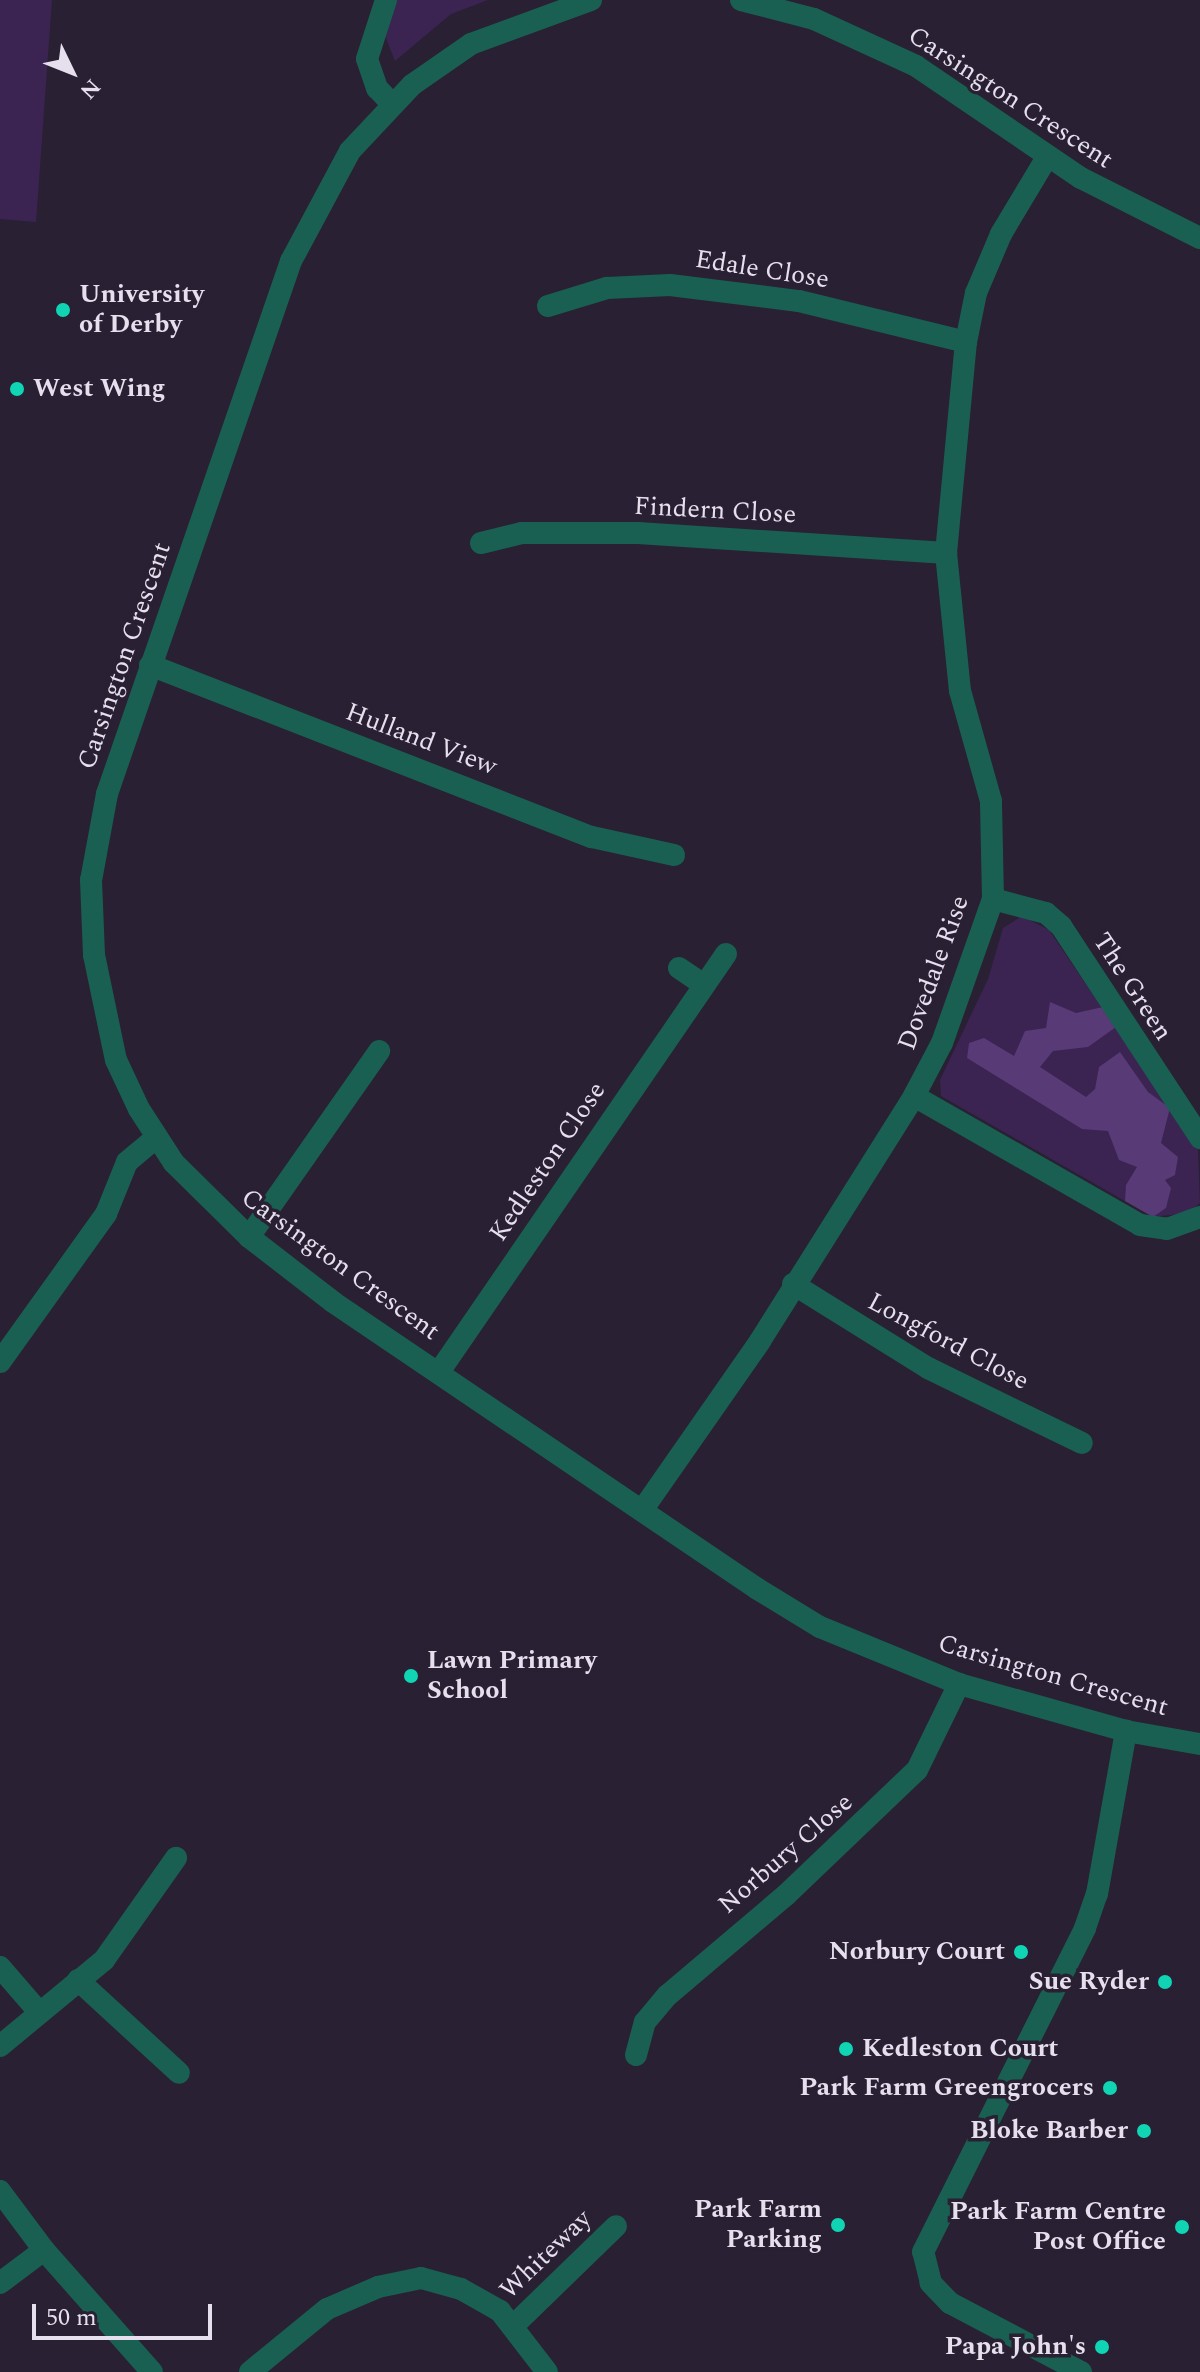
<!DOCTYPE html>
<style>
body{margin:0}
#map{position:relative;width:1200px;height:2372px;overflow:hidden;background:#292033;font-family:Spectral,serif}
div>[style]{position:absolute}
.green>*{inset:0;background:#3b2352}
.forest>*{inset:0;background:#573a76}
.street>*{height:22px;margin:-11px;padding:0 11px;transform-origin:11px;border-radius:11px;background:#196052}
.dots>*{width:22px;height:22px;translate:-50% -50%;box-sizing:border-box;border:4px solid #292033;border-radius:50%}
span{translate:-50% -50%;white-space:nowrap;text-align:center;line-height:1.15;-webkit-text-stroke:7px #292033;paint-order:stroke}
.street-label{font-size:26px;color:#e6e0ee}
.poi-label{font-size:26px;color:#e6e0ee;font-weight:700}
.left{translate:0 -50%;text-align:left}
.right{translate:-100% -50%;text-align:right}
.north{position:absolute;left:32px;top:32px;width:80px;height:80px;-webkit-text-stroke:6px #292033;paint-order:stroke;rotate:133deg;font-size:22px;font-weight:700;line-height:32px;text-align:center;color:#e6e0ee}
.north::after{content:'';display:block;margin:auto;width:28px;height:36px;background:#e6e0ee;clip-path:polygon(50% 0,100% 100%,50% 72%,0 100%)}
.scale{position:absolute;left:32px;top:2304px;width:180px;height:36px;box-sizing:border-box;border:4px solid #e6e0ee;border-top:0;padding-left:10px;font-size:24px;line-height:28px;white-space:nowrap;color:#e6e0ee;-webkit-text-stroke:6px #292033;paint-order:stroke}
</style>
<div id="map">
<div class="green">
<div style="clip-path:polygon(0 0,52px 0,36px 222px,0 219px)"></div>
<div style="clip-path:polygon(396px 0,488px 0,451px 14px,395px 61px,384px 33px)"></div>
<div style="clip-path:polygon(1022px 916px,1049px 930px,1198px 1149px,1200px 1203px,1188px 1213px,1153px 1217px,941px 1096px,940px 1080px,988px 979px,1003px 928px)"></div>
</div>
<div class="forest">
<div style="clip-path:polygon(1050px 1002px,1076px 1013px,1103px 1007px,1116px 1027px,1088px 1047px,1053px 1051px,1040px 1067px,1086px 1097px,1095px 1089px,1099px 1067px,1120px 1052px,1148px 1092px,1170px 1108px,1161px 1143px,1178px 1157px,1175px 1175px,1165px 1180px,1171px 1188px,1166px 1208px,1153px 1217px,1125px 1201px,1126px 1185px,1137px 1167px,1119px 1160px,1108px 1131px,1082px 1129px,967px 1058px,969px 1043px,984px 1038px,1014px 1056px,1025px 1031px,1046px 1028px)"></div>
</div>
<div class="street">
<div style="left:386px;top:0;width:62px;rotate:107.9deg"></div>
<div style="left:367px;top:59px;width:31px;rotate:71deg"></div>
<div style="left:377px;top:88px;width:22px;rotate:47deg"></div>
<div style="left:591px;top:0;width:128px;rotate:159.9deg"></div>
<div style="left:471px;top:44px;width:72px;rotate:145.2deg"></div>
<div style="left:412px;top:85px;width:91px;rotate:133.2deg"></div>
<div style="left:350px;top:151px;width:125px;rotate:118.2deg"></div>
<div style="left:291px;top:261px;width:564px;rotate:109.05deg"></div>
<div style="left:107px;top:794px;width:87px;rotate:100.5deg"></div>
<div style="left:91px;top:880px;width:75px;rotate:87.7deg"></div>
<div style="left:94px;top:955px;width:107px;rotate:78.2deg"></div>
<div style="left:116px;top:1060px;width:54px;rotate:64.9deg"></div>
<div style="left:139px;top:1109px;width:64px;rotate:57.1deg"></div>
<div style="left:174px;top:1163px;width:105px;rotate:44.6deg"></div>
<div style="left:249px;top:1237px;width:106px;rotate:37.7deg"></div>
<div style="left:333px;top:1302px;width:511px;rotate:34.06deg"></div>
<div style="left:756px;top:1588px;width:75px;rotate:31.4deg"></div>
<div style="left:820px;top:1627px;width:150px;rotate:22.3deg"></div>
<div style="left:959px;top:1684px;width:173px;rotate:15.7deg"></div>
<div style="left:1126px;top:1731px;width:75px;rotate:10deg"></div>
<div style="left:741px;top:0;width:75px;rotate:14.6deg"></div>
<div style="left:814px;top:19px;width:112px;rotate:24.7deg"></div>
<div style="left:916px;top:66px;width:199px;rotate:34.2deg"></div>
<div style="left:1081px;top:178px;width:133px;rotate:26.8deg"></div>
<div style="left:548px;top:306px;width:62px;rotate:-17deg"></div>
<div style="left:607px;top:288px;width:63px;rotate:-2.7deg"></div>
<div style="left:670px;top:285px;width:130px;rotate:7.1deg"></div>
<div style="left:799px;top:301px;width:172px;rotate:13.8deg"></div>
<div style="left:481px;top:543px;width:42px;rotate:-13.7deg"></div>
<div style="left:522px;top:533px;width:116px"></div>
<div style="left:638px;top:533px;width:309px;rotate:3.7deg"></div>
<div style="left:150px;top:665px;width:474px;rotate:21.3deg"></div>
<div style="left:592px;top:837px;width:84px;rotate:12.4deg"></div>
<div style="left:993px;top:899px;width:55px;rotate:14.8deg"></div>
<div style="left:1046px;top:913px;width:20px;rotate:41deg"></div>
<div style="left:1061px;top:926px;width:254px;rotate:56.7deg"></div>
<div style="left:679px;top:968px;width:30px;rotate:34deg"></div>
<div style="left:914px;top:1096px;width:260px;rotate:29.7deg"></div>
<div style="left:1140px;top:1225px;width:27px;rotate:8deg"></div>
<div style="left:1167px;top:1229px;width:35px;rotate:-20deg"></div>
<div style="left:249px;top:1237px;width:227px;rotate:-55deg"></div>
<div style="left:793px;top:1284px;width:159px;rotate:31.9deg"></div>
<div style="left:928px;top:1368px;width:171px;rotate:26deg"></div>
<div style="left:0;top:1362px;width:182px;rotate:-54.4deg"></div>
<div style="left:106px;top:1214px;width:56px;rotate:-68deg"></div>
<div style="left:127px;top:1162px;width:38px;rotate:-40deg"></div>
<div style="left:439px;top:1372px;width:507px;rotate:-55.53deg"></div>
<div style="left:643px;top:1509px;width:205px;rotate:-55.1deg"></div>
<div style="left:760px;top:1341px;width:289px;rotate:-57.8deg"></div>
<div style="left:914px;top:1096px;width:60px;rotate:-62.2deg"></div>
<div style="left:942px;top:1043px;width:153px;rotate:-70.5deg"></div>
<div style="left:993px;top:899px;width:98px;rotate:-91.2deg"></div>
<div style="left:991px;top:801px;width:114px;rotate:-105.7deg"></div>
<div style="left:960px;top:691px;width:139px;rotate:-95.8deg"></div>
<div style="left:946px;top:553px;width:212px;rotate:-84.6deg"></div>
<div style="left:966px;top:342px;width:50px;rotate:-78.5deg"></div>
<div style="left:976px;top:293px;width:64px;rotate:-67deg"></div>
<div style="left:1001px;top:234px;width:90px;rotate:-59.1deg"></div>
<div style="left:0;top:1967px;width:60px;rotate:49.1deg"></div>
<div style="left:78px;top:1980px;width:137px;rotate:42.6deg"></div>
<div style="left:0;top:2046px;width:135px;rotate:-39.6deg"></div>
<div style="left:104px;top:1960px;width:125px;rotate:-54.8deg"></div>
<div style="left:636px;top:2055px;width:34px;rotate:-75deg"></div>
<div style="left:645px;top:2022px;width:35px;rotate:-50deg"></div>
<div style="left:668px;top:1995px;width:155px;rotate:-40.3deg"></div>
<div style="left:786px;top:1895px;width:181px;rotate:-43.7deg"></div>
<div style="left:917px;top:1770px;width:96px;rotate:-64deg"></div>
<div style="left:0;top:2191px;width:74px;rotate:53.3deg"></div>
<div style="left:44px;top:2250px;width:163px;rotate:48.5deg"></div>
<div style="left:0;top:2283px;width:55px;rotate:-36.9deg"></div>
<div style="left:514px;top:2325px;width:142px;rotate:-44.1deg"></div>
<div style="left:250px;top:2372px;width:99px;rotate:-39.3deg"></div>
<div style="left:327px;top:2309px;width:56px;rotate:-23.3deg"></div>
<div style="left:378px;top:2287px;width:44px;rotate:-11.8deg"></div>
<div style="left:421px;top:2278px;width:41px;rotate:15.4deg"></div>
<div style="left:461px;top:2289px;width:45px;rotate:29.4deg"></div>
<div style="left:500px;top:2311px;width:77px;rotate:52.4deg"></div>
<div style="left:1081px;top:2372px;width:148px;rotate:-152.2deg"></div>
<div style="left:950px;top:2303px;width:28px;rotate:-134deg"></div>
<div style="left:931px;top:2283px;width:32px;rotate:-104deg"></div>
<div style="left:923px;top:2252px;width:362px;rotate:-63.4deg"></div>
<div style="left:1085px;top:1928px;width:36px;rotate:-71deg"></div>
<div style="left:1097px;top:1894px;width:166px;rotate:-79.9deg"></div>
</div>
<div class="dots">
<div style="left:63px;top:310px;background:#10d5b4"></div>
<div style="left:17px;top:389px;background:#10d5b4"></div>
<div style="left:411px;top:1676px;background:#10d5b4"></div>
<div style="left:1021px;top:1952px;background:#10d5b4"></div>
<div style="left:1165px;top:1982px;background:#10d5b4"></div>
<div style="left:846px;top:2049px;background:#10d5b4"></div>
<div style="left:1110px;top:2088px;background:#10d5b4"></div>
<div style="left:1144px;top:2131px;background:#10d5b4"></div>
<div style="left:838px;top:2225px;background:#10d5b4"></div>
<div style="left:1182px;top:2227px;background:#10d5b4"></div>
<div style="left:1102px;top:2347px;background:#10d5b4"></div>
</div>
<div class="street-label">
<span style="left:1010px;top:98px;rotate:33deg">Carsington Crescent</span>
<span style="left:762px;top:270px;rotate:9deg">Edale Close</span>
<span style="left:715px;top:511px;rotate:3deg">Findern Close</span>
<span style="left:125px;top:656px;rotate:-71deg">Carsington Crescent</span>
<span style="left:421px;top:740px;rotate:21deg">Hulland View</span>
<span style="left:934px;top:973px;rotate:-70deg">Dovedale Rise</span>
<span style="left:1132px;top:987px;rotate:57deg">The Green</span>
<span style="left:548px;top:1162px;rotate:-56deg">Kedleston Close</span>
<span style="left:340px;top:1265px;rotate:36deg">Carsington Crescent</span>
<span style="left:948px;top:1342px;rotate:28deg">Longford Close</span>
<span style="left:1053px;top:1676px;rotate:16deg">Carsington Crescent</span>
<span style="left:786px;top:1854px;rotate:-41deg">Norbury Close</span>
<span style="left:546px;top:2255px;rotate:-44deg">Whiteway</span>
</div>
<div class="poi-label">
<span class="left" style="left:79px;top:310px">University<br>of Derby</span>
<span class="left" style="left:33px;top:389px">West Wing</span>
<span class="left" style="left:427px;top:1676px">Lawn Primary<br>School</span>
<span class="right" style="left:1005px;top:1952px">Norbury Court</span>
<span class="right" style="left:1149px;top:1982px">Sue Ryder</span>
<span class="left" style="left:862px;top:2049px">Kedleston Court</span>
<span class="right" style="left:1094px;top:2088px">Park Farm Greengrocers</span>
<span class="right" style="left:1128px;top:2131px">Bloke Barber</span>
<span class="right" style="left:822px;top:2225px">Park Farm<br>Parking</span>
<span class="right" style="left:1166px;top:2227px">Park Farm Centre<br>Post Office</span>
<span class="right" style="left:1086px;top:2347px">Papa John's</span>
</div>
<div class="north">N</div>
<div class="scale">50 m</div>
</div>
